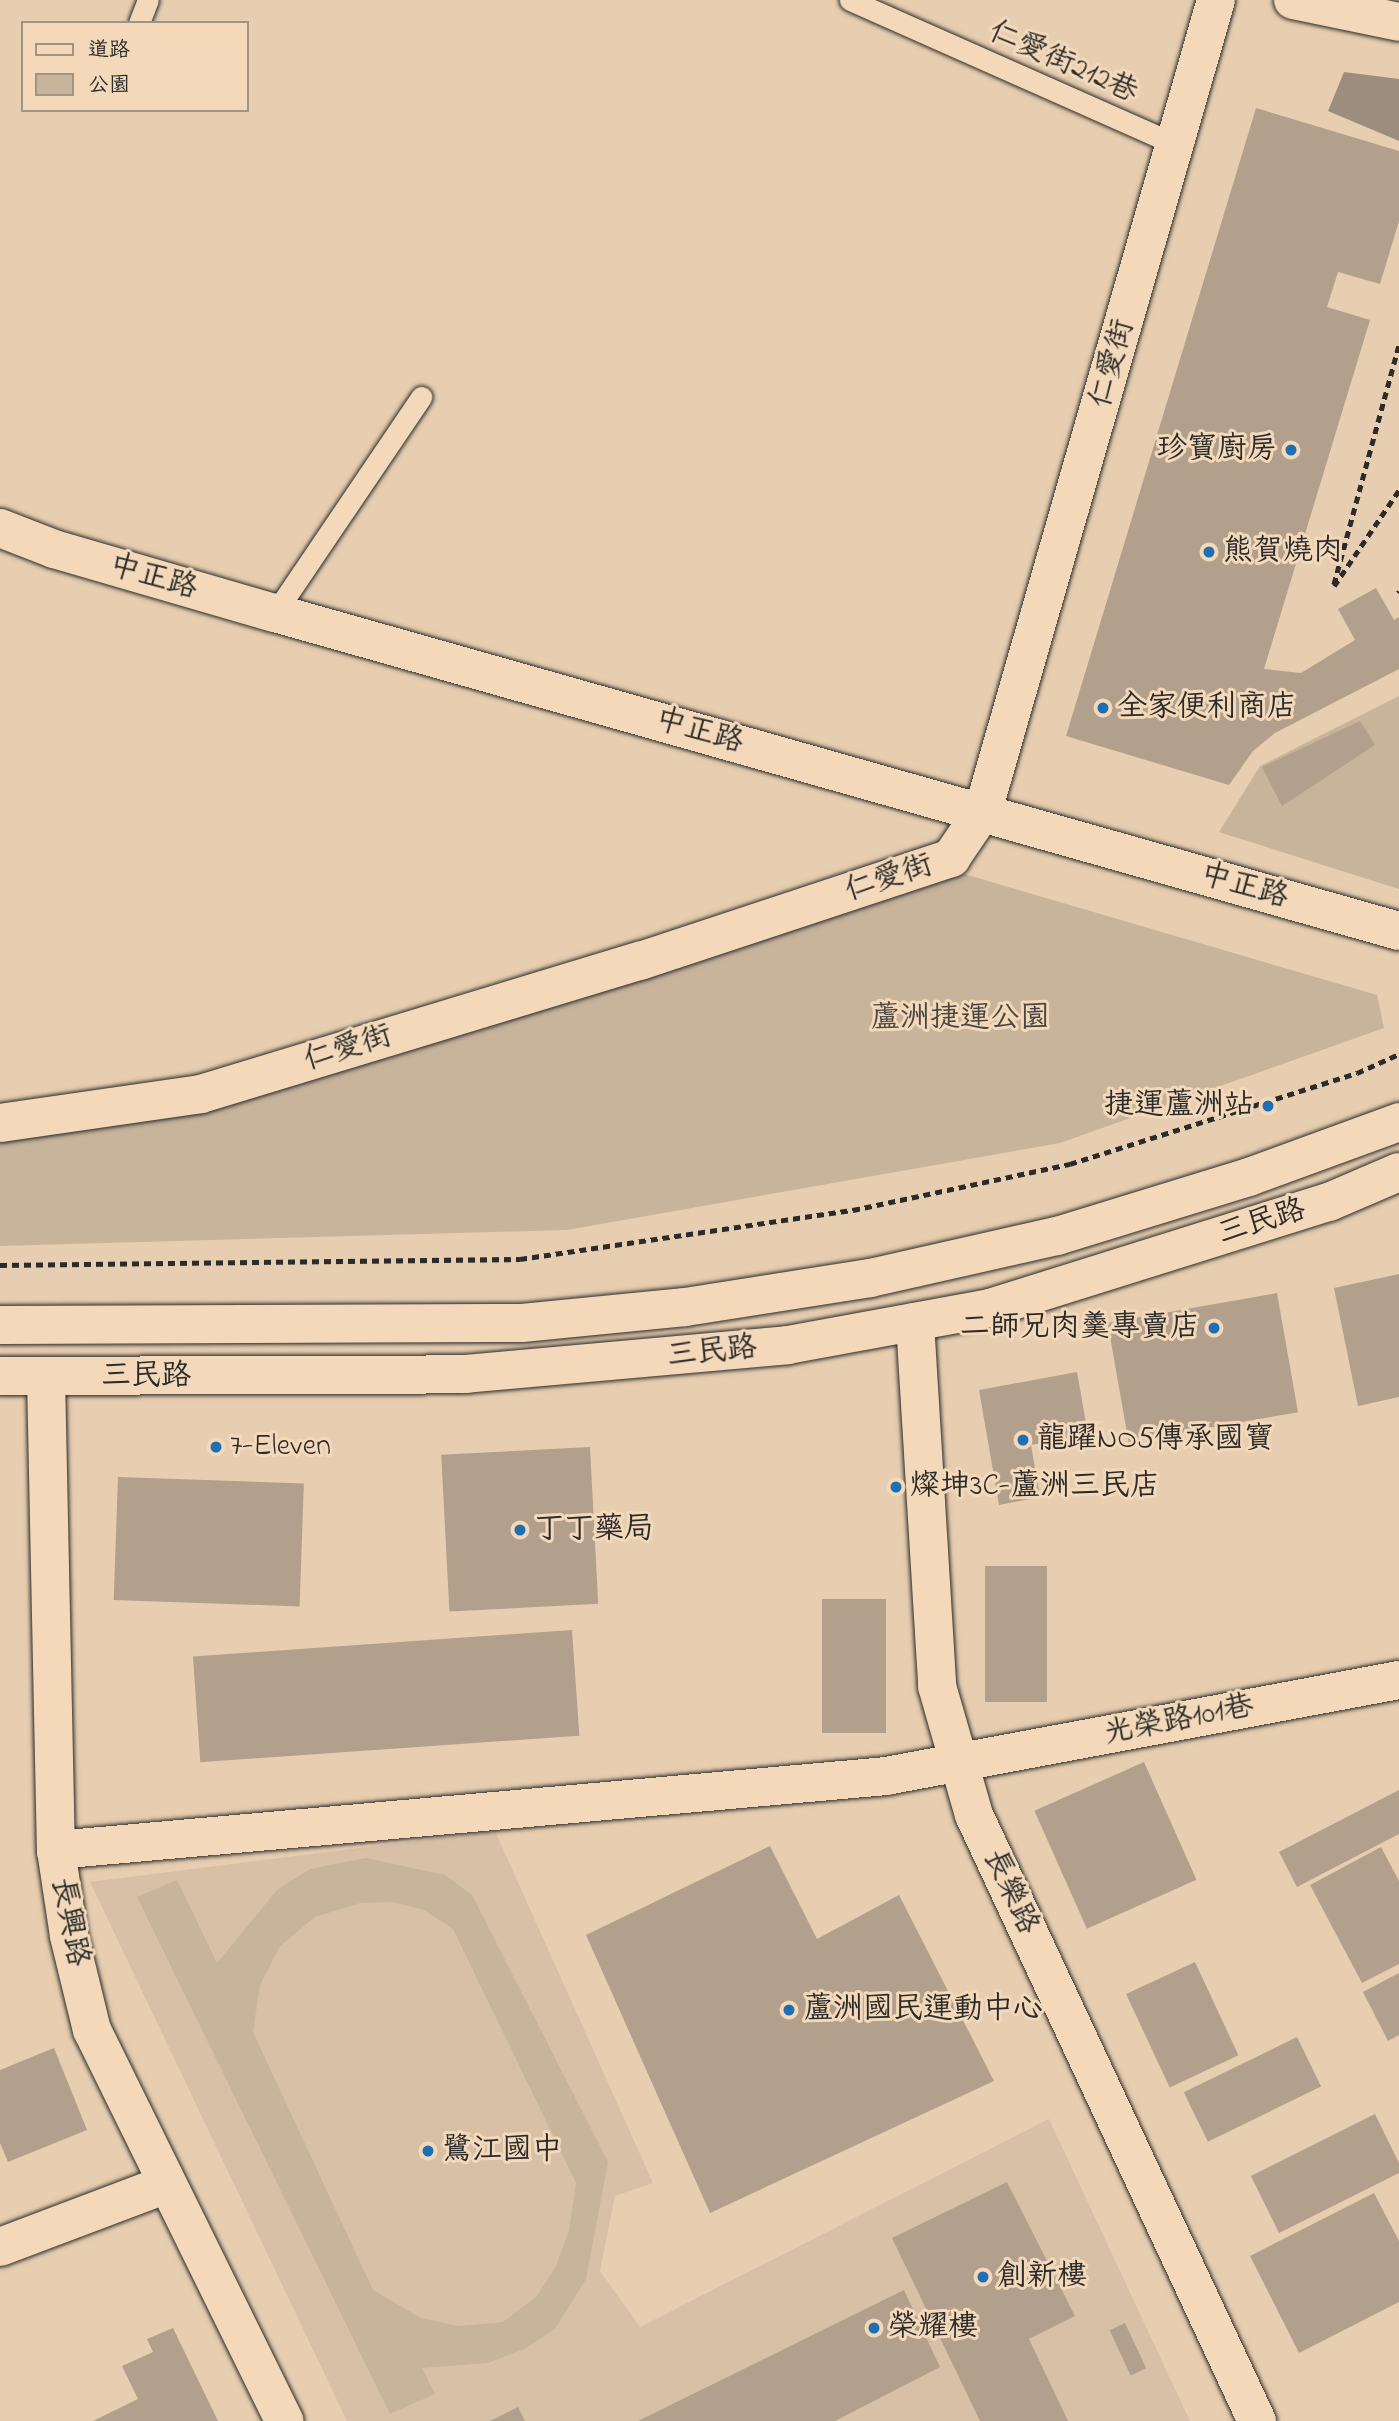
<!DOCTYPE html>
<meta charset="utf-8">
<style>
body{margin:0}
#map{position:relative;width:1399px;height:2421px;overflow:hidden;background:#e7ceb1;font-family:"Indie Flower","LXGW WenKai TC",sans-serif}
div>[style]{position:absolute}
.built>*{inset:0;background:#d7c0a6}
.green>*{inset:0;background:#c8b39b}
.water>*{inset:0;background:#9c8d7c}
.building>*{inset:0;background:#b2a08c;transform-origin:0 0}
.path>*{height:4.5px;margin-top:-2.25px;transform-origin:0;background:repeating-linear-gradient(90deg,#2b2b2b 0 7px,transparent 0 12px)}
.roads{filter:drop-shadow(0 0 2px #2b2b2b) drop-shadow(0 0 2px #2b2b2b)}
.lane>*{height:21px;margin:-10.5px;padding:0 10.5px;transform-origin:10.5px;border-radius:10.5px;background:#f3d9ba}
.street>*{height:38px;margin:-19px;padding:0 19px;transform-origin:19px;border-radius:19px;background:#f3d9ba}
.secondary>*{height:38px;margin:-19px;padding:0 19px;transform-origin:19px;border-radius:19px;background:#f3d9ba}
.dots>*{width:19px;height:19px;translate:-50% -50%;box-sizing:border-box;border:4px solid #f3d9ba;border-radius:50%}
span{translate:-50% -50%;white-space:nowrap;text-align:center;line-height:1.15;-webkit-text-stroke:6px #f3d9ba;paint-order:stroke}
.street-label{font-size:30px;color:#2b2b2b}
.poi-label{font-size:30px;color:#2b2b2b}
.right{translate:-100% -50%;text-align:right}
.left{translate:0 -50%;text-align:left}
.park-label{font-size:30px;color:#4a4641}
.legend{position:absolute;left:21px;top:21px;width:228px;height:91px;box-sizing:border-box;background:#f3d9ba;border:2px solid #a39381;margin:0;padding:9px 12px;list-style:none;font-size:21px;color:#2b2b2b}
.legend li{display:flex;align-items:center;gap:14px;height:35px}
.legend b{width:35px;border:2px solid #a39381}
</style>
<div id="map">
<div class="built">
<div style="clip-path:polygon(495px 1831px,653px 2183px,615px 2196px,600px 2271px,640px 2327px,1049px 2119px,1190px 2421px,347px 2421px,90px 1882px)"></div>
</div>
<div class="green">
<div style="clip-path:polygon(1399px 696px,1399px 889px,1219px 832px,1260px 766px)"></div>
<div style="clip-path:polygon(964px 874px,1377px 995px,1384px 1028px,1060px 1143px,567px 1230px,0 1246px,0 1126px,766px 931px)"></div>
<div style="clip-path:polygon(evenodd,366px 1858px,445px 1875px,472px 1895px,608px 2162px,586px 2279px,555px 2329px,524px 2349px,488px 2363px,422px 2368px,435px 2394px,390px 2414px,137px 1897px,177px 1880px,217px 1963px,277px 1890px,310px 1869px,366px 1858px,393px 1902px,424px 1910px,453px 1929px,576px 2183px,569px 2231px,555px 2268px,537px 2296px,503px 2322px,459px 2326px,421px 2318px,373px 2290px,253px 2032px,260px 1985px,280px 1946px,315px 1917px,360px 1903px,393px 1902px)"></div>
</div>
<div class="water">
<div style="clip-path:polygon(1344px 72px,1399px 79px,1399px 141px,1328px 111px)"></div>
</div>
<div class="building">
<div style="clip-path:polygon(1256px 108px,1399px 151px,1399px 221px,1380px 284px,1338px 272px,1327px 307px,1370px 320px,1264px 669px,1301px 673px,1355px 640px,1338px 609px,1376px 588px,1394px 620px,1399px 617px,1399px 669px,1275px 733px,1253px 751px,1229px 785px,1066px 736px)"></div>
<div style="clip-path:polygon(1360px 721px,1375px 745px,1282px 806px,1262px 767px)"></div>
<div style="clip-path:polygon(1399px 1274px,1399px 1397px,1358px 1406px,1334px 1288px)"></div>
<div style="left:1277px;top:1293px;width:121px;height:172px;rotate:80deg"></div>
<div style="clip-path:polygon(1077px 1372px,1088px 1434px,1031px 1445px,1040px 1497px,999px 1505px,979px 1390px)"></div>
<div style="left:590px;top:1447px;width:157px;height:149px;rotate:87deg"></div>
<div style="left:118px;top:1477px;width:186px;height:123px;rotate:2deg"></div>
<div style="left:985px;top:1566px;width:62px;height:136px"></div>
<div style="left:822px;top:1599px;width:64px;height:134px"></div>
<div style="left:572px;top:1630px;width:106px;height:380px;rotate:86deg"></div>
<div style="left:1144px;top:1762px;width:129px;height:120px;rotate:66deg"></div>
<div style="clip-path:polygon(1399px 1790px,1399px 1834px,1297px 1887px,1279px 1852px)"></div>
<div style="clip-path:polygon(770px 1846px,817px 1939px,899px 1895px,994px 2081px,710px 2213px,586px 1935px)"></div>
<div style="clip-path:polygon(1381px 1847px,1399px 1881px,1399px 1964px,1362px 1983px,1310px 1885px)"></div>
<div style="left:1195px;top:1962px;width:103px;height:76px;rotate:65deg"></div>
<div style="clip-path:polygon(1399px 1973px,1399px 2035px,1388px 2041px,1363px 1992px)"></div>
<div style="left:1297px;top:2037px;width:55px;height:126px;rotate:64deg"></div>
<div style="clip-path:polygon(54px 2048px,87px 2130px,8px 2162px,0 2143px,0 2070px)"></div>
<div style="clip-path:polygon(1375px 2114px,1399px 2163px,1399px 2173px,1279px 2233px,1251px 2176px)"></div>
<div style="clip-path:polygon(1007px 2182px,1075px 2316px,1029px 2339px,1068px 2421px,980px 2421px,892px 2238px)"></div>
<div style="clip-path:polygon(1374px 2193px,1399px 2241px,1399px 2302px,1299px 2353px,1250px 2256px)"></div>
<div style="clip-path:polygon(904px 2290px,940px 2367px,835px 2421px,638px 2421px)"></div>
<div style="left:1125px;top:2323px;width:50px;height:17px;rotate:65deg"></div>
<div style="clip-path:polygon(173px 2328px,218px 2421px,93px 2421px,138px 2399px,122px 2366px,153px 2352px,147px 2339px)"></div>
<div style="clip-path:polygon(518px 2407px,525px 2421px,490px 2421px)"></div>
</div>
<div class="path">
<div style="left:1399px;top:346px;width:249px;rotate:105.2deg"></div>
<div style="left:1334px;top:586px;width:116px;rotate:-55.9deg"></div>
<div style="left:1398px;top:593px;width:2px;rotate:-63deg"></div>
<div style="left:0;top:1265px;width:520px;rotate:-0.66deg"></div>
<div style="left:520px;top:1259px;width:337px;rotate:-8.4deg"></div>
<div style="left:853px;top:1210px;width:222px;rotate:-12deg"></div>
<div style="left:1070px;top:1164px;width:301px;rotate:-17.6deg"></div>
<div style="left:1357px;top:1073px;width:46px;rotate:-24.3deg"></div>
</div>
<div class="roads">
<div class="lane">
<div style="left:850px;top:0;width:358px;rotate:23.9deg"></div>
<div style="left:139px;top:23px;width:25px;rotate:-69deg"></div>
<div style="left:275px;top:613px;width:261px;rotate:-55.9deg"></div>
</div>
<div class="street">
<div style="left:1293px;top:0;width:108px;rotate:11.7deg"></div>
<div style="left:0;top:1123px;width:203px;rotate:-8.2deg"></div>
<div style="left:201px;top:1094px;width:459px;rotate:-16.9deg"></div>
<div style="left:640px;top:961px;width:328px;rotate:-18.3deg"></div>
<div style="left:951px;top:858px;width:57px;rotate:-55.8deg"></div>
<div style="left:915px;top:1322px;width:365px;rotate:86.5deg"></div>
<div style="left:937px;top:1686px;width:134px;rotate:74deg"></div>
<div style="left:974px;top:1815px;width:669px;rotate:64.97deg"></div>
<div style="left:46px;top:1377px;width:473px;rotate:88.8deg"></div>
<div style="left:56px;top:1850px;width:87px;rotate:81.4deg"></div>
<div style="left:69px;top:1936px;width:97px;rotate:76.3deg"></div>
<div style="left:92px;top:2030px;width:436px;rotate:63.8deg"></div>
<div style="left:56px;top:1850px;width:833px;rotate:-5.09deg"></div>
<div style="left:886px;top:1776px;width:522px;rotate:-10.6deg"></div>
<div style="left:0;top:2247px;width:178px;rotate:-20.7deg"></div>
</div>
<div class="secondary">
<div style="left:0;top:528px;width:58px;rotate:21.3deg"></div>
<div style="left:54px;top:549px;width:230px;rotate:16.2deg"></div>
<div style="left:275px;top:613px;width:1168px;rotate:15.8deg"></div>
<div style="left:983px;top:811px;width:844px;rotate:-73.97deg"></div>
<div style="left:0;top:1325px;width:522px;rotate:-0.22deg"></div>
<div style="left:522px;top:1323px;width:164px;rotate:-5.6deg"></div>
<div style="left:685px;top:1307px;width:187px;rotate:-8.9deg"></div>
<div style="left:870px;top:1278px;width:192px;rotate:-12.7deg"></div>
<div style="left:1057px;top:1236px;width:201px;rotate:-17.1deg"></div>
<div style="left:1249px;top:1177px;width:160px;rotate:-20.1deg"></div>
<div style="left:0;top:1376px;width:465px;rotate:-0.2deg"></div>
<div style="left:465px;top:1374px;width:324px;rotate:-5.1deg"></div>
<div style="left:788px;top:1345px;width:205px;rotate:-10.4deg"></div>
<div style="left:990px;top:1308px;width:355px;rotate:-17.4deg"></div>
<div style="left:1329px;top:1202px;width:76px;rotate:-23.2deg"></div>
</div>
</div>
<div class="dots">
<div style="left:1291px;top:450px;background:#1f6fb2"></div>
<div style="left:1209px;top:552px;background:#1f6fb2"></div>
<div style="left:1103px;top:708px;background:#1f6fb2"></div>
<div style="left:1268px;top:1106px;background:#1f6fb2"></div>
<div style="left:1214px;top:1328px;background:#1f6fb2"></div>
<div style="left:1023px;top:1440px;background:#1f6fb2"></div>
<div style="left:216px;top:1447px;background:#1f6fb2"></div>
<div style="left:896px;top:1487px;background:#1f6fb2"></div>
<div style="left:520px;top:1530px;background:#1f6fb2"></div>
<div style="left:789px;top:2010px;background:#1f6fb2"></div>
<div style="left:428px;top:2151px;background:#1f6fb2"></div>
<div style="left:983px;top:2277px;background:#1f6fb2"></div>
<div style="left:874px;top:2328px;background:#1f6fb2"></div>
</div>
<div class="street-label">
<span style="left:1063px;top:63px;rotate:24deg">仁愛街212巷</span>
<span style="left:1113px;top:364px;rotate:-74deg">仁愛街</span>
<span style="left:153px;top:578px;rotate:16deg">中正路</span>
<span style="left:699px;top:732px;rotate:16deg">中正路</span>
<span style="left:889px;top:879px;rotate:-18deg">仁愛街</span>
<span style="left:1244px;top:887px;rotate:16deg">中正路</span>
<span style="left:348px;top:1049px;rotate:-17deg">仁愛街</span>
<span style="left:1262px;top:1223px;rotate:-17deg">三民路</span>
<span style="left:712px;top:1353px;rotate:-6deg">三民路</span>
<span style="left:146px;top:1377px">三民路</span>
<span style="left:1179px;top:1721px;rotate:-11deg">光榮路101巷</span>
<span style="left:1010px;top:1892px;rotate:65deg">長樂路</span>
<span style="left:69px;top:1922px;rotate:79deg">長興路</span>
</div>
<div class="poi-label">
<span class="right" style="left:1277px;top:450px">珍寶廚房</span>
<span class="left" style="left:1223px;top:552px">熊賀燒肉</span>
<span class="left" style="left:1117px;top:708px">全家便利商店</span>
<span class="right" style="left:1254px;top:1106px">捷運蘆洲站</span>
<span class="right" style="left:1200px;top:1328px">二師兄肉羹專賣店</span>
<span class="left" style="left:1037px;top:1440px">龍躍NO5傳承國寶</span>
<span class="left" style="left:230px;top:1447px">7-Eleven</span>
<span class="left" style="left:910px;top:1487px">燦坤3C-蘆洲三民店</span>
<span class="left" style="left:534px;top:1530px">丁丁藥局</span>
<span class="left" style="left:803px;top:2010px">蘆洲國民運動中心</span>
<span class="left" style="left:442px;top:2151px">鷺江國中</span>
<span class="left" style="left:997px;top:2277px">創新樓</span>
<span class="left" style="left:888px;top:2328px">榮耀樓</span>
</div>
<div class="park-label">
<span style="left:960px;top:1019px">蘆洲捷運公園</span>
</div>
<ul class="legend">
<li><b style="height:9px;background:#f3d9ba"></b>道路</li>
<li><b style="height:19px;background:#c8b39b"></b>公園</li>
</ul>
</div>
